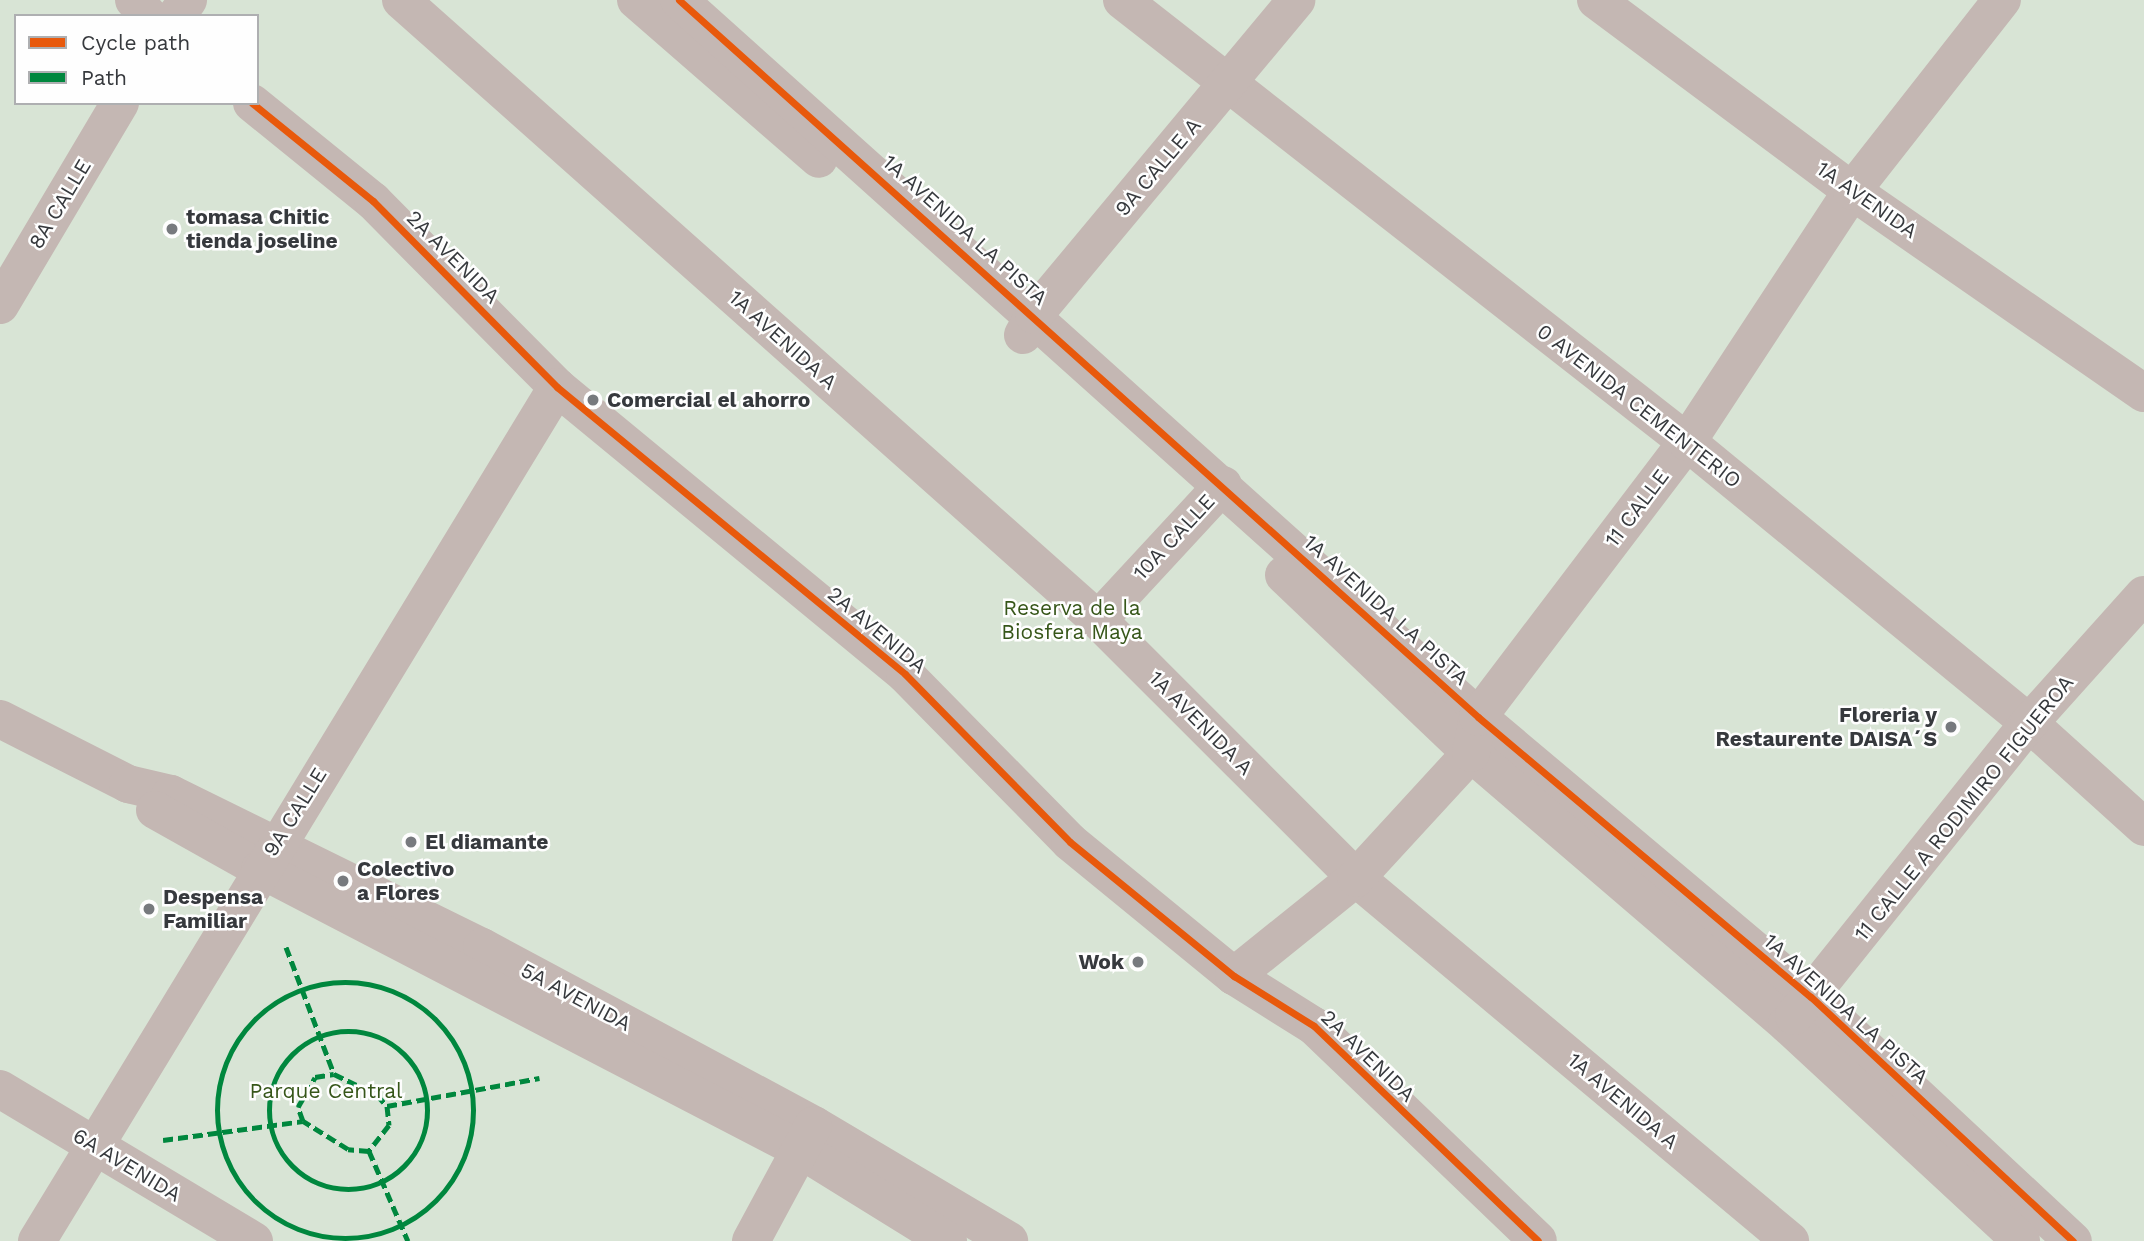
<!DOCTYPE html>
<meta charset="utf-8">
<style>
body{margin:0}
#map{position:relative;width:2144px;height:1241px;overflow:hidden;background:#eff2f8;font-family:"Work Sans",sans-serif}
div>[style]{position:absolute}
.green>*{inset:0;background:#d8e4d5}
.minor>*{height:38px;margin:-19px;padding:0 19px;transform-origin:19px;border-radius:19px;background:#c4b7b3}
.quiet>*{height:5px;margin-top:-2.5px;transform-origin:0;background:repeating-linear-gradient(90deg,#00873e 0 10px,transparent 0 15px)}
.quiet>.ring{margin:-2.5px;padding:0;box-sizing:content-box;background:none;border:5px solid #00873e;border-radius:50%}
.cycleway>*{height:7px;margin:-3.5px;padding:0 3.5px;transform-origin:3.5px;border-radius:3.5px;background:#e8590c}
.dots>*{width:19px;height:19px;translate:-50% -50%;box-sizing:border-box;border:4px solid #fefefe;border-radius:50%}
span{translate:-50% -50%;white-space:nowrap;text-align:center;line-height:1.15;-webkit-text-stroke:5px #fefefe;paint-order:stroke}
.street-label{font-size:21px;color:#36393d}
.poi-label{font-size:21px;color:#36393d;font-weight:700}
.left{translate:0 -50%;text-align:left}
.right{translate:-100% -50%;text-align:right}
.park-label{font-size:21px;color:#365619}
.legend{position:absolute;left:14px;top:14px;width:245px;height:91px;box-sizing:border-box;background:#fefefe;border:2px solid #aeafb1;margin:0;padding:9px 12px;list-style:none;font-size:21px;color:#36393d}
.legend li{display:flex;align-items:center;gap:14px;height:35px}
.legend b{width:35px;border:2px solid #aeafb1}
</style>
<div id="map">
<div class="green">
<div style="clip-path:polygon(evenodd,0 0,2144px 0,2144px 1241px,0 1241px,0 0,16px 16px,257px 16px,257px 103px,16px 103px,16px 16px)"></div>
</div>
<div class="minor">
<div style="left:134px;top:0;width:22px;rotate:47deg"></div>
<div style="left:401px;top:0;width:933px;rotate:41.65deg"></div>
<div style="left:1098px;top:620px;width:365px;rotate:45deg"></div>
<div style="left:1356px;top:878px;width:566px;rotate:39.91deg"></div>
<div style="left:636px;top:0;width:242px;rotate:41deg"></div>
<div style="left:679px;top:0;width:1074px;rotate:41.9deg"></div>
<div style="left:1478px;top:717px;width:435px;rotate:40.1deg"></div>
<div style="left:1811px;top:997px;width:358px;rotate:43deg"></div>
<div style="left:1122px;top:0;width:717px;rotate:38.04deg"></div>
<div style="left:1687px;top:442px;width:443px;rotate:39.4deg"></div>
<div style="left:2029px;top:723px;width:155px;rotate:42.1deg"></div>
<div style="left:1596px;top:0;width:319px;rotate:36.7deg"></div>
<div style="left:1852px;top:191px;width:355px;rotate:34.7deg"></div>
<div style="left:176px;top:16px;width:20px;rotate:-53deg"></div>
<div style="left:252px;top:103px;width:156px;rotate:39deg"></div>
<div style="left:373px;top:201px;width:262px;rotate:45.3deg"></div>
<div style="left:557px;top:387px;width:451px;rotate:39.5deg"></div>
<div style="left:905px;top:674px;width:235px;rotate:45.5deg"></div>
<div style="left:1070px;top:842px;width:212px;rotate:39.3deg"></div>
<div style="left:1234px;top:976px;width:94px;rotate:32deg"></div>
<div style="left:1314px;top:1026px;width:310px;rotate:43.8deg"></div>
<div style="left:0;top:305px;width:235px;rotate:-59.3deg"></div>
<div style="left:1023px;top:335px;width:23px;rotate:-61deg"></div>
<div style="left:1034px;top:315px;width:410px;rotate:-50.2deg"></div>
<div style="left:1284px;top:575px;width:258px;rotate:43.6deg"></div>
<div style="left:1471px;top:753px;width:416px;rotate:40.6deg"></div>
<div style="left:1787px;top:1024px;width:319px;rotate:42.8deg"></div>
<div style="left:1098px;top:620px;width:184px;rotate:-47.2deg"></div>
<div style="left:0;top:719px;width:144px;rotate:26.9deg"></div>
<div style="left:128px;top:784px;width:44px;rotate:13.1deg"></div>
<div style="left:171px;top:794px;width:347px;rotate:26.2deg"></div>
<div style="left:482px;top:947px;width:377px;rotate:28.2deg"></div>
<div style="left:814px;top:1125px;width:227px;rotate:30.7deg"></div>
<div style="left:155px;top:810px;width:120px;rotate:29.3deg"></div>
<div style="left:260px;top:869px;width:610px;rotate:27.45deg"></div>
<div style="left:801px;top:1150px;width:173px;rotate:31.8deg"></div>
<div style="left:1234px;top:976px;width:156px;rotate:-38.8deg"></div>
<div style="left:1356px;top:878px;width:170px;rotate:-47.4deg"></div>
<div style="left:1471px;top:753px;width:37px;rotate:-79deg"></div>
<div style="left:1478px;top:717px;width:345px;rotate:-52.8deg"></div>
<div style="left:1687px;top:442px;width:300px;rotate:-56.7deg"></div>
<div style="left:1852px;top:191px;width:243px;rotate:-51.9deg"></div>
<div style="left:1794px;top:1016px;width:376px;rotate:-51.3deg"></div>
<div style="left:2029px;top:723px;width:172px;rotate:-48.1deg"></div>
<div style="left:0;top:1089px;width:296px;rotate:30.9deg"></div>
<div style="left:37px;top:1241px;width:1000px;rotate:-58.66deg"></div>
<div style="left:751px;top:1241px;width:131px;rotate:-61.7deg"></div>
</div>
<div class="quiet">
<div style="left:286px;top:947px;width:136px;rotate:69.3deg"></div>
<div class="ring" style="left:217px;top:982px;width:251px;height:251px"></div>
<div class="ring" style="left:269px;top:1031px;width:153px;height:153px"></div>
<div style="left:334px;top:1074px;width:48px;rotate:26deg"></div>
<div style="left:377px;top:1095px;width:15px;rotate:48deg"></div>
<div style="left:387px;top:1106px;width:19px;rotate:84deg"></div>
<div style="left:389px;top:1125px;width:33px;rotate:128deg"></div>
<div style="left:369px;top:1151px;width:21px;rotate:-175deg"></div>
<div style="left:348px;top:1149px;width:53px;rotate:-148.1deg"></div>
<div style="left:303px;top:1121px;width:15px;rotate:-110deg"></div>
<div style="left:298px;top:1107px;width:34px;rotate:-60deg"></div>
<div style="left:315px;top:1077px;width:19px;rotate:-9deg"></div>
<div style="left:387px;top:1106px;width:155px;rotate:-10.4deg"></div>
<div style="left:163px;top:1140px;width:141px;rotate:-7.7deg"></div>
<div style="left:369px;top:1151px;width:98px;rotate:66.6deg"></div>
</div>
<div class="cycleway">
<div style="left:679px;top:0;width:1074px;rotate:41.9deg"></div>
<div style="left:1478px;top:717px;width:435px;rotate:40.1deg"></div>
<div style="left:1811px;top:997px;width:358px;rotate:43deg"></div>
<div style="left:252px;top:103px;width:156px;rotate:39deg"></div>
<div style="left:373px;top:201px;width:262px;rotate:45.3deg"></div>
<div style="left:557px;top:387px;width:451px;rotate:39.5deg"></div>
<div style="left:905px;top:674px;width:235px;rotate:45.5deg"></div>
<div style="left:1070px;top:842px;width:212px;rotate:39.3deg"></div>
<div style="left:1234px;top:976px;width:94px;rotate:32deg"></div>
<div style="left:1314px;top:1026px;width:310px;rotate:43.8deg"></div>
</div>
<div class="dots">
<div style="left:172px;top:229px;background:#777a7e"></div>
<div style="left:593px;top:400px;background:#777a7e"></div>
<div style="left:1951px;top:727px;background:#777a7e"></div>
<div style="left:411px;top:842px;background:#777a7e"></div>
<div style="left:343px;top:881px;background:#777a7e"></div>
<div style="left:149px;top:909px;background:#777a7e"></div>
<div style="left:1138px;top:962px;background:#777a7e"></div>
</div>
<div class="street-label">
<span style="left:1158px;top:167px;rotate:-50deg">9A CALLE A</span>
<span style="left:1867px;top:200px;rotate:35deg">1A AVENIDA</span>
<span style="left:60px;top:204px;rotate:-59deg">8A CALLE</span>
<span style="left:965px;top:230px;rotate:42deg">1A AVENIDA LA PISTA</span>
<span style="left:453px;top:257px;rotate:45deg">2A AVENIDA</span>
<span style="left:783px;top:340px;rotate:42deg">1A AVENIDA A</span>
<span style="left:1639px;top:406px;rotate:38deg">0 AVENIDA CEMENTERIO</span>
<span style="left:1637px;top:508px;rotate:-53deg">11 CALLE</span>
<span style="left:1174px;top:537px;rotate:-47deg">10A CALLE</span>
<span style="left:1386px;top:610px;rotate:42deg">1A AVENIDA LA PISTA</span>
<span style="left:877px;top:630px;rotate:40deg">2A AVENIDA</span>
<span style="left:1201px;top:723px;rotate:45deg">1A AVENIDA A</span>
<span style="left:1964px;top:808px;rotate:-51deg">11 CALLE A RODIMIRO FIGUEROA</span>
<span style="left:295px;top:812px;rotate:-58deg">9A CALLE</span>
<span style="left:576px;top:997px;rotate:28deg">5A AVENIDA</span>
<span style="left:1846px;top:1009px;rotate:42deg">1A AVENIDA LA PISTA</span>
<span style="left:1368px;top:1056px;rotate:44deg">2A AVENIDA</span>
<span style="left:1623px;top:1101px;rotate:40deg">1A AVENIDA A</span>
<span style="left:127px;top:1165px;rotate:31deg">6A AVENIDA</span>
</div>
<div class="poi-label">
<span class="left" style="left:186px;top:229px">tomasa Chitic<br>tienda joseline</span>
<span class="left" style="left:607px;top:400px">Comercial el ahorro</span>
<span class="right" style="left:1937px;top:727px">Floreria y<br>Restaurente DAISA´S</span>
<span class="left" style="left:425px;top:842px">El diamante</span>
<span class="left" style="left:357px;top:881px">Colectivo<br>a Flores</span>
<span class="left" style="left:163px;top:909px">Despensa<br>Familiar</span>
<span class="right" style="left:1124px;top:962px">Wok</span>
</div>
<div class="park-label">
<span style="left:1072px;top:620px">Reserva de la<br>Biosfera Maya</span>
<span style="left:326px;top:1091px">Parque Central</span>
</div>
<ul class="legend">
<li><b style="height:9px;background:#e8590c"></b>Cycle path</li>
<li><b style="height:9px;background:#00873e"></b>Path</li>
</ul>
</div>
